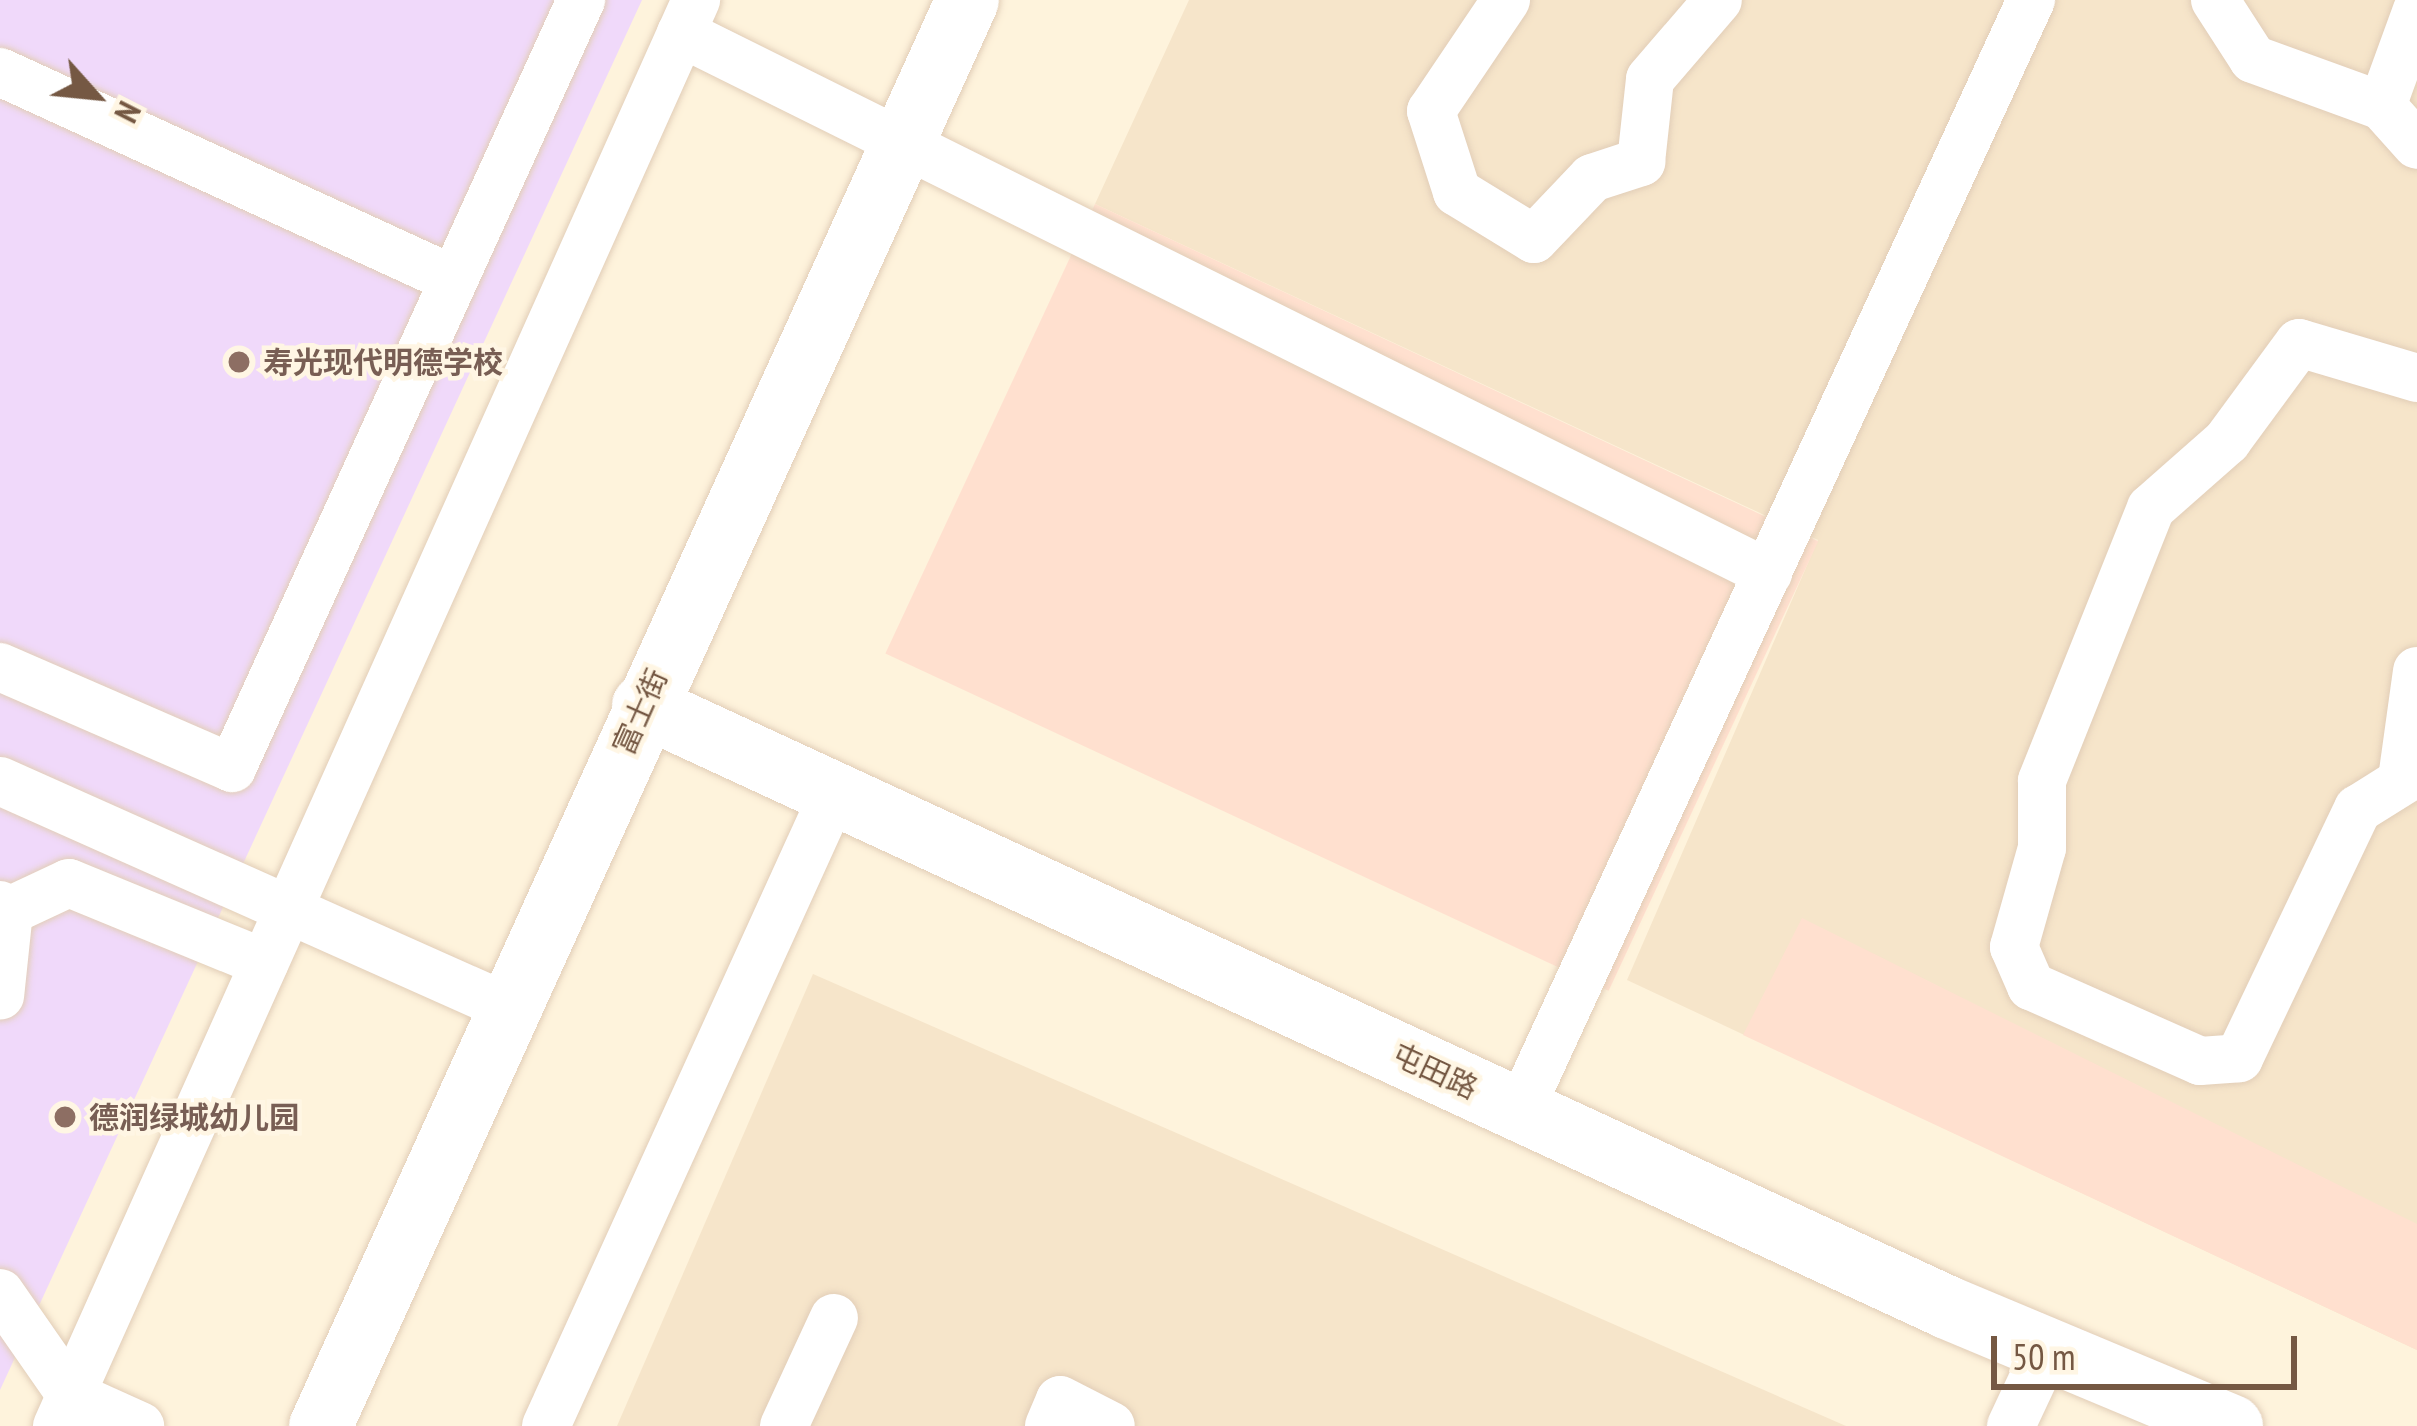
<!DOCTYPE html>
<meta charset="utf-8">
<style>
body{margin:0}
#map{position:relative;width:2417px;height:1426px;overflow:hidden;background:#fef3dc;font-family:"PT Sans Narrow","Noto Sans SC",sans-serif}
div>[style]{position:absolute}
.residential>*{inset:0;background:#f6e5ca}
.commercial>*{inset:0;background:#ffe0cf;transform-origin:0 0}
.education>*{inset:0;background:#f0d9fa}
.roads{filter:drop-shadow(0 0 3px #e2ceb8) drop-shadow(0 0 3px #e2ceb8)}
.minor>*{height:48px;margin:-24px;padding:0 24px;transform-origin:24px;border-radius:24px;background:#fff}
.tertiary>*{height:63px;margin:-31.5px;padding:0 31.5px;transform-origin:31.5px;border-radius:31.5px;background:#fff}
.dots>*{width:33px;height:33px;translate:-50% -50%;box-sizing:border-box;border:6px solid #fff6e4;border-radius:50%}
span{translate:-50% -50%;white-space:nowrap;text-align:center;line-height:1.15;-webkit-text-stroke:9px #fff6e4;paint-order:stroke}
.education-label{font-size:30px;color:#785e54;font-weight:700}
.left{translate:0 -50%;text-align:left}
.street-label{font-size:30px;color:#755843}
.north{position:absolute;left:36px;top:36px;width:120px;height:120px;-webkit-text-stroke:9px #fff6e4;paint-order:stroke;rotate:117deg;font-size:33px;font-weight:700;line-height:48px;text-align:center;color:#755843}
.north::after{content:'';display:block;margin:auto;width:42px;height:54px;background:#755843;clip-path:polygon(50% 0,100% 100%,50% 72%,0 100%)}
.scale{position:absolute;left:1991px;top:1336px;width:306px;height:54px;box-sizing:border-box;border:6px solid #755843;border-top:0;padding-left:15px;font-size:36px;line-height:42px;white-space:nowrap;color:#755843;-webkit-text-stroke:9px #fff6e4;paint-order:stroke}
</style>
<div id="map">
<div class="residential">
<div style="clip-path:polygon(1189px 0,2417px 0,2417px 1350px,1627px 980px,1818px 540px,1095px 204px)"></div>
<div style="clip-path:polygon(813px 974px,1846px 1426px,617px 1426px)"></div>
</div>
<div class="commercial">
<div style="left:1095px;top:204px;width:798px;height:496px;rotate:25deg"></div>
<div style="clip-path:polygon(1802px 918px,2417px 1224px,2417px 1350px,1743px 1035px)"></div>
</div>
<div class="education">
<div style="clip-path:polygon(0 0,642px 0,0 1390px)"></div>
</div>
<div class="roads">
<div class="minor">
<div style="left:1506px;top:0;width:134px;rotate:124deg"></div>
<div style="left:1431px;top:111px;width:85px;rotate:72.2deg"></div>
<div style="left:1457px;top:192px;width:90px;rotate:31.4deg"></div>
<div style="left:1534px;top:239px;width:84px;rotate:-46.4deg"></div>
<div style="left:1592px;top:178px;width:52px;rotate:-18.1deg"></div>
<div style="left:1641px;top:162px;width:83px;rotate:-83.8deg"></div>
<div style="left:1650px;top:79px;width:104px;rotate:-49.3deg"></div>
<div style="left:2215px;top:0;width:70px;rotate:57.2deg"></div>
<div style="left:2253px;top:59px;width:137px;rotate:20deg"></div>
<div style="left:2382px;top:106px;width:52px;rotate:48.1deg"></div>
<div style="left:681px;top:33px;width:1214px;rotate:26.42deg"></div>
<div style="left:0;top:72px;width:499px;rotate:24.6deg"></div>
<div style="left:2382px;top:106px;width:102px;rotate:-70deg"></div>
<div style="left:2417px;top:378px;width:123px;rotate:-163.5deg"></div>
<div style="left:2299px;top:343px;width:122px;rotate:126.3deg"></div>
<div style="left:2227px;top:441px;width:101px;rotate:138.6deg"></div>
<div style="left:2151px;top:508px;width:294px;rotate:111.8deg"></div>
<div style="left:2042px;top:781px;width:67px;rotate:90deg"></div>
<div style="left:2042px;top:848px;width:103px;rotate:105.8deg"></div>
<div style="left:2014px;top:947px;width:43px;rotate:66.4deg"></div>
<div style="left:2031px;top:986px;width:185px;rotate:23.9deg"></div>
<div style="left:2200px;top:1061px;width:39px;rotate:-4deg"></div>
<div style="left:2239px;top:1058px;width:276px;rotate:-64.5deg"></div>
<div style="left:2358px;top:809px;width:70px;rotate:-32.1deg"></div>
<div style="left:0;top:667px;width:253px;rotate:23.5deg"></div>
<div style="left:232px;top:768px;width:844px;rotate:-65.56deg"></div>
<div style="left:2403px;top:772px;width:102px;rotate:-82.1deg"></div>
<div style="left:0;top:781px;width:555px;rotate:24.03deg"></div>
<div style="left:0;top:905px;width:11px;rotate:34deg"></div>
<div style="left:9px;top:911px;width:85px;rotate:96deg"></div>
<div style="left:9px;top:911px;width:66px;rotate:-25deg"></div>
<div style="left:69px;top:883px;width:211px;rotate:22.3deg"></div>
<div style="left:1520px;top:1110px;width:1222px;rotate:-65.28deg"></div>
<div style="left:0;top:1293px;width:124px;rotate:55.2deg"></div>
<div style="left:71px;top:1395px;width:76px;rotate:24.2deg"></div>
<div style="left:57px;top:1426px;width:1563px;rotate:-65.86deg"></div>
<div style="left:546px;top:1426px;width:695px;rotate:-65.54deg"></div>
<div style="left:784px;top:1426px;width:119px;rotate:-65.2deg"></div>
<div style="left:1049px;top:1426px;width:28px;rotate:-67deg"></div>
<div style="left:1060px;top:1400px;width:57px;rotate:27deg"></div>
<div style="left:2011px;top:1426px;width:85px;rotate:-64.9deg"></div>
</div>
<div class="tertiary">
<div style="left:643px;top:705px;width:1436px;rotate:24.78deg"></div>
<div style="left:1947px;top:1307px;width:308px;rotate:22.7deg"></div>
<div style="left:320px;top:1426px;width:1566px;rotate:-65.6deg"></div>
</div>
</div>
<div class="dots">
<div style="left:239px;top:362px;background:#8d6e63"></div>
<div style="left:65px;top:1117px;background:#8d6e63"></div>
</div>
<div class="education-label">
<span class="left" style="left:263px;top:362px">寿光现代明德学校</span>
<span class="left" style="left:89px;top:1117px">德润绿城幼儿园</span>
</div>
<div class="street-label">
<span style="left:640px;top:712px;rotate:-66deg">富士街</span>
<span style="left:1435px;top:1071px;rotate:25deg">屯田路</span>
</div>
<div class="north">N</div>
<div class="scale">50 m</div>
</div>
